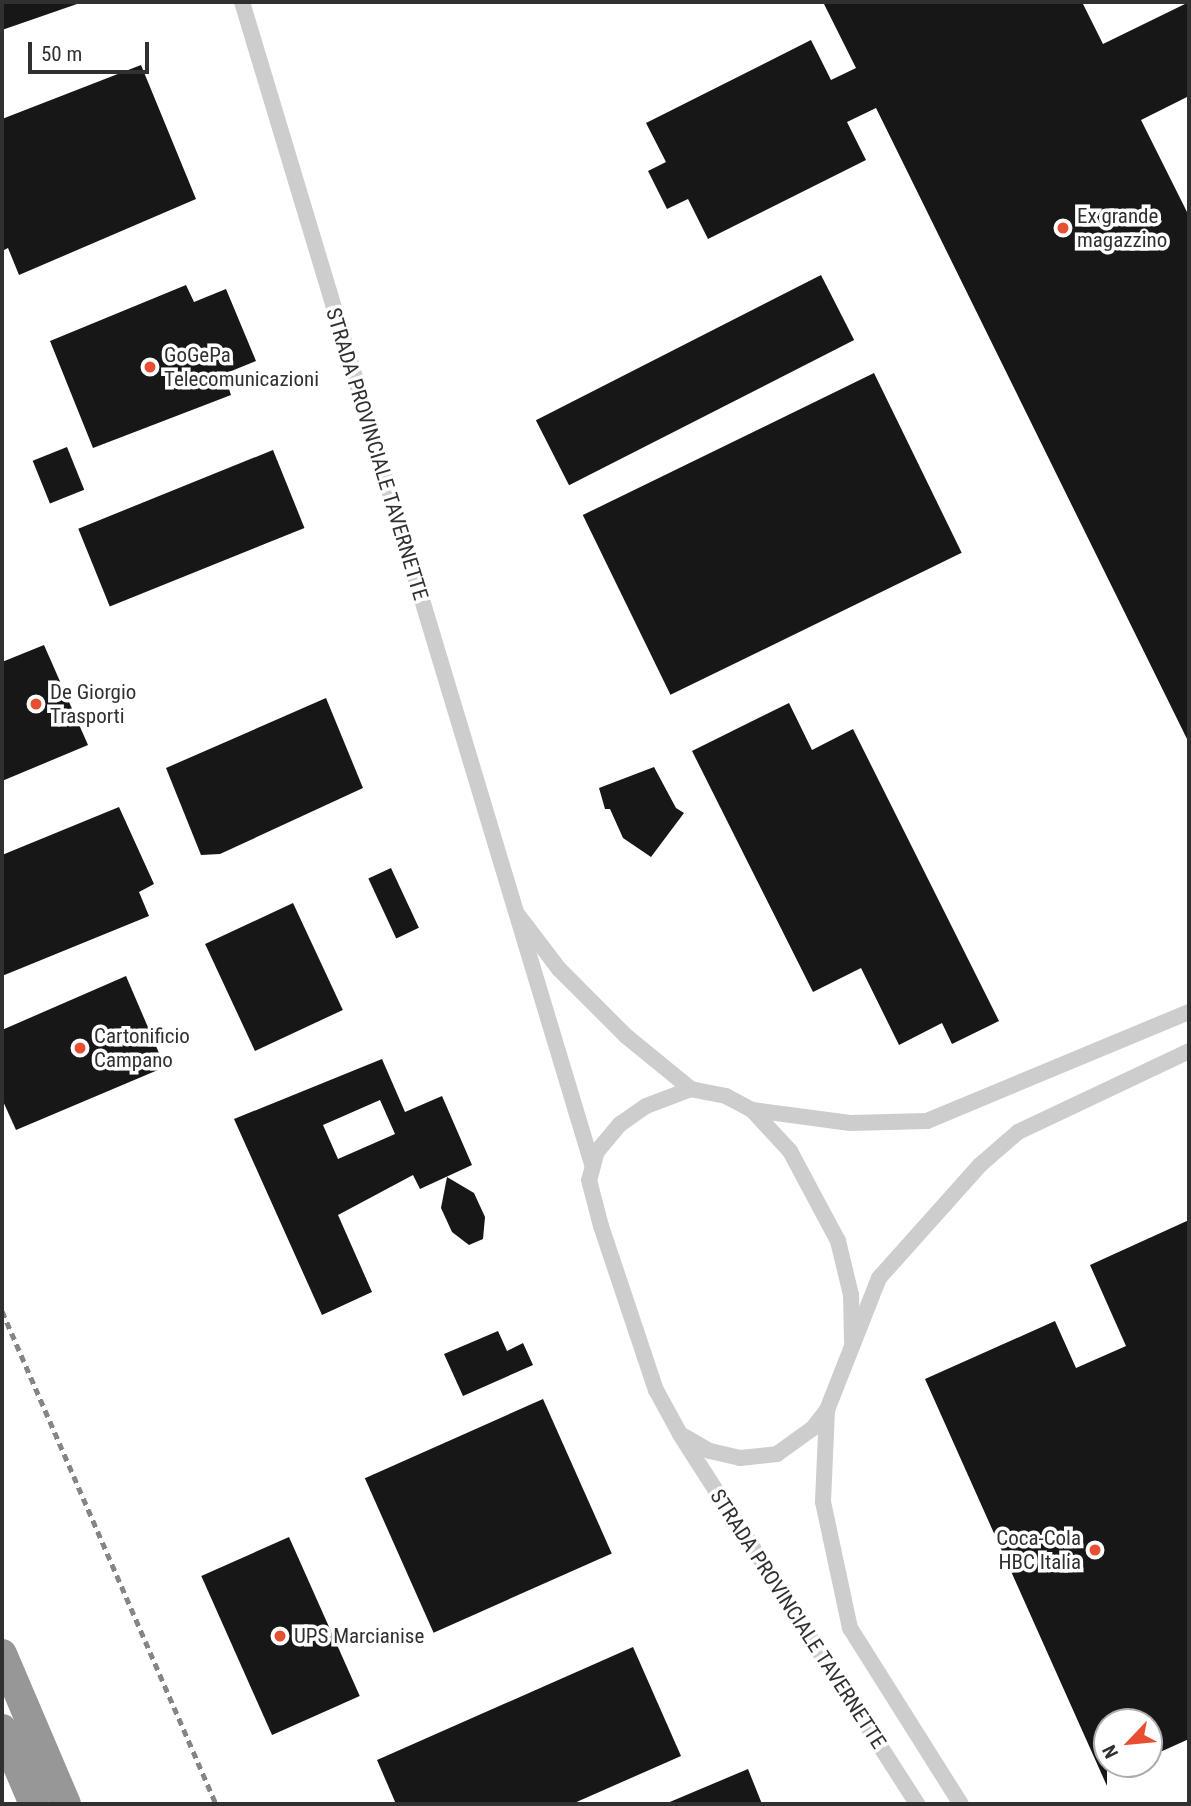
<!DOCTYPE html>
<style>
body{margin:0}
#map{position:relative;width:1191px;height:1806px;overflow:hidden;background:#fff;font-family:"Roboto Condensed",sans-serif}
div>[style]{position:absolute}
.building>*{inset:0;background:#171717;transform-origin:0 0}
.street>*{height:16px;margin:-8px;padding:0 8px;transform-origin:8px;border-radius:8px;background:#cdcdcd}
.highway>*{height:30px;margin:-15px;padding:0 15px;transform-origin:15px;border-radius:15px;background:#979797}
.rail>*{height:5px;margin-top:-2.5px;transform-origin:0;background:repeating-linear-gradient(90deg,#858585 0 7px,transparent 0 12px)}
.dots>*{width:19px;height:19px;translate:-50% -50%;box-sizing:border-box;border:4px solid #fff;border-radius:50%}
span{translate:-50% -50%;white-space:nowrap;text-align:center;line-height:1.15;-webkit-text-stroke:7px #fff;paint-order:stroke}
.poi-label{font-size:21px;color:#303030}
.left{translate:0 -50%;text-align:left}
.right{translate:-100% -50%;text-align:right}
.street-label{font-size:21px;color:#303030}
.frame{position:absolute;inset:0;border:4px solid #303030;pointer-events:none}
.north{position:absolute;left:1093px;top:1708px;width:70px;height:70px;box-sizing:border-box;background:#fff;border:2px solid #acacac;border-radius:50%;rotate:244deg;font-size:19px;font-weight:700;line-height:28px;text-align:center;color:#303030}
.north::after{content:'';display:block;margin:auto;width:24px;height:32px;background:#e74e32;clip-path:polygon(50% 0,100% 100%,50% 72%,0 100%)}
.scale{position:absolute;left:28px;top:42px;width:121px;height:32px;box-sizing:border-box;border:4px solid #303030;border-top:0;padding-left:9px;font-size:21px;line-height:24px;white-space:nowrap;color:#303030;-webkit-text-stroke:5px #fff;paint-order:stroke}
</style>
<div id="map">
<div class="building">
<div style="clip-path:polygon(2px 2px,77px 2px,77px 4px,2px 30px)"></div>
<div style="clip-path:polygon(823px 2px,1082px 2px,1103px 44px,1189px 2px,1189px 96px,1141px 120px,1189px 216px,1189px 743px,876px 108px,847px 122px,866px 160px,708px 239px,688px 199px,667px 209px,648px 171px,666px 162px,646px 123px,811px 40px,831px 80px,856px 68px)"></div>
<div style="clip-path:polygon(141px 65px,196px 199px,19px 275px,8px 248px,2px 251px,2px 119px)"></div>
<div style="left:821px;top:275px;width:73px;height:320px;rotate:63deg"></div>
<div style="clip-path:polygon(186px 285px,194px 302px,226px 289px,256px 361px,224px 374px,231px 395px,93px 448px,50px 341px)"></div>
<div style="left:874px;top:373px;width:200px;height:324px;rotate:64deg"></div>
<div style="left:67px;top:447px;width:46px;height:37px;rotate:68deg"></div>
<div style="left:273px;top:450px;width:84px;height:210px;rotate:68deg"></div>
<div style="clip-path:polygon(44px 645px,88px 745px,2px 781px,2px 662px)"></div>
<div style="clip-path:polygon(326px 698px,363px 788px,220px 854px,201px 855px,166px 768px)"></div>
<div style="clip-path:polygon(789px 703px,812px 750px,853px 729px,999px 1021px,952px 1044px,942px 1023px,899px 1045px,861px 968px,813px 992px,692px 751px)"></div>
<div style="clip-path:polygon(654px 767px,676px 808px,684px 813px,651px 857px,623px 838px,610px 809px,605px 809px,599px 788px)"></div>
<div style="clip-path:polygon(119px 807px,154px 884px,139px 892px,149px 916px,2px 976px,2px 855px)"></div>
<div style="left:391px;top:868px;width:66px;height:25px;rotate:65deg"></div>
<div style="left:293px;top:903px;width:118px;height:97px;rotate:65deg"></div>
<div style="clip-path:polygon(126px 976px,165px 1067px,16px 1130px,2px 1099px,2px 1030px)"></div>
<div style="clip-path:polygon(evenodd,382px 1059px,405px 1112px,442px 1096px,472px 1165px,420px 1189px,413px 1175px,338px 1215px,372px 1292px,322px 1315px,234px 1119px,382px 1059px,380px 1100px,395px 1134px,338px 1159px,323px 1125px,380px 1100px)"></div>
<div style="clip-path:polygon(447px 1177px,474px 1193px,485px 1217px,483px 1239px,469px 1245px,452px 1232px,441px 1208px)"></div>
<div style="clip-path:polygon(1189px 1220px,1189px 1739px,1149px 1757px,1149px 1722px,1107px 1722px,1107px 1786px,925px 1379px,1055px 1321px,1076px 1368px,1126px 1346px,1090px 1265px)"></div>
<div style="clip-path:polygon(498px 1331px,507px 1351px,523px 1343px,533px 1365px,463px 1396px,444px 1354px)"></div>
<div style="left:543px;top:1399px;width:169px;height:195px;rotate:66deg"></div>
<div style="left:289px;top:1537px;width:174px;height:96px;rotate:66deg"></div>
<div style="clip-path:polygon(633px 1647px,681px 1756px,572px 1804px,396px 1804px,377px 1760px)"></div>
<div style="clip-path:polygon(748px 1769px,762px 1804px,665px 1804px)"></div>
</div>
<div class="street">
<div style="left:242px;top:2px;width:1214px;rotate:73.24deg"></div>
<div style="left:518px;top:915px;width:68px;rotate:52.8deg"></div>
<div style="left:559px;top:969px;width:95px;rotate:45deg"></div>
<div style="left:626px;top:1036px;width:84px;rotate:39.2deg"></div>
<div style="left:753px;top:1110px;width:98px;rotate:7.6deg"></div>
<div style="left:850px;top:1123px;width:77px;rotate:-1.5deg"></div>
<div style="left:927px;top:1121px;width:284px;rotate:-22.6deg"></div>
<div style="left:852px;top:1341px;width:46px;rotate:-91.2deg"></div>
<div style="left:851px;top:1295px;width:56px;rotate:-103.5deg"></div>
<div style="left:838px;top:1241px;width:102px;rotate:-118.1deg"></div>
<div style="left:790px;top:1151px;width:56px;rotate:-132.8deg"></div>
<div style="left:752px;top:1110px;width:30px;rotate:-152deg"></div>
<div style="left:726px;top:1096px;width:36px;rotate:-169deg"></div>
<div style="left:691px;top:1089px;width:48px;rotate:159.3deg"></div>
<div style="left:646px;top:1106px;width:32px;rotate:145deg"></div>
<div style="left:620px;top:1124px;width:35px;rotate:130deg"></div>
<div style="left:597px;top:1151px;width:30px;rotate:105deg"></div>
<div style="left:589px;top:1180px;width:48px;rotate:75.4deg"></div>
<div style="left:601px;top:1226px;width:173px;rotate:71.5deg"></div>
<div style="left:656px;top:1390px;width:50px;rotate:61.4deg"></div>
<div style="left:680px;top:1434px;width:34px;rotate:30deg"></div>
<div style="left:710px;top:1451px;width:31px;rotate:13deg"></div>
<div style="left:740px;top:1458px;width:37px;rotate:-6deg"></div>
<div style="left:777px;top:1454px;width:44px;rotate:-35.8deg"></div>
<div style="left:813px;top:1428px;width:23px;rotate:-52deg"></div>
<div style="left:827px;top:1410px;width:142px;rotate:-68.5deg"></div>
<div style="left:879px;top:1278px;width:152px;rotate:-48.2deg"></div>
<div style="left:980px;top:1165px;width:50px;rotate:-41deg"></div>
<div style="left:1018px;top:1132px;width:189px;rotate:-25.3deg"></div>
<div style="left:827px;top:1410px;width:92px;rotate:92.5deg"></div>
<div style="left:823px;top:1502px;width:129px;rotate:77.9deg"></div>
<div style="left:850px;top:1628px;width:208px;rotate:57.8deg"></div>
<div style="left:681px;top:1436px;width:437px;rotate:57.3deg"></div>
</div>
<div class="highway">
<div style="left:2px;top:1654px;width:163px;rotate:66.9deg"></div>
<div style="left:2px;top:1729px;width:82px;rotate:66.9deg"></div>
</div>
<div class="rail">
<div style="left:2px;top:1311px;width:537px;rotate:66.54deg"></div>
</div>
<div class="dots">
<div style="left:1063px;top:228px;background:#e74e32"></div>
<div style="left:150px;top:367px;background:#e74e32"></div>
<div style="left:36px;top:704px;background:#e74e32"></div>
<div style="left:80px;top:1048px;background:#e74e32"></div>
<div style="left:1095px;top:1550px;background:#e74e32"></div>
<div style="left:280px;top:1636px;background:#e74e32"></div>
</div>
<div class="poi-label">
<span class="left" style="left:1077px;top:228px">Ex grande<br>magazzino</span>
<span class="left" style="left:164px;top:367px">GoGePa<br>Telecomunicazioni</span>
<span class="left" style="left:50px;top:704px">De Giorgio<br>Trasporti</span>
<span class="left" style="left:94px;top:1048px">Cartonificio<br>Campano</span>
<span class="right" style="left:1081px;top:1550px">Coca-Cola<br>HBC Italia</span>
<span class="left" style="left:294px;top:1636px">UPS Marcianise</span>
</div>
<div class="street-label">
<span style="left:377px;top:454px;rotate:73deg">STRADA PROVINCIALE TAVERNETTE</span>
<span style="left:798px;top:1619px;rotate:57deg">STRADA PROVINCIALE TAVERNETTE</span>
</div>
<div class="frame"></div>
<div class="north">N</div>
<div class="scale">50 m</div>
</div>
